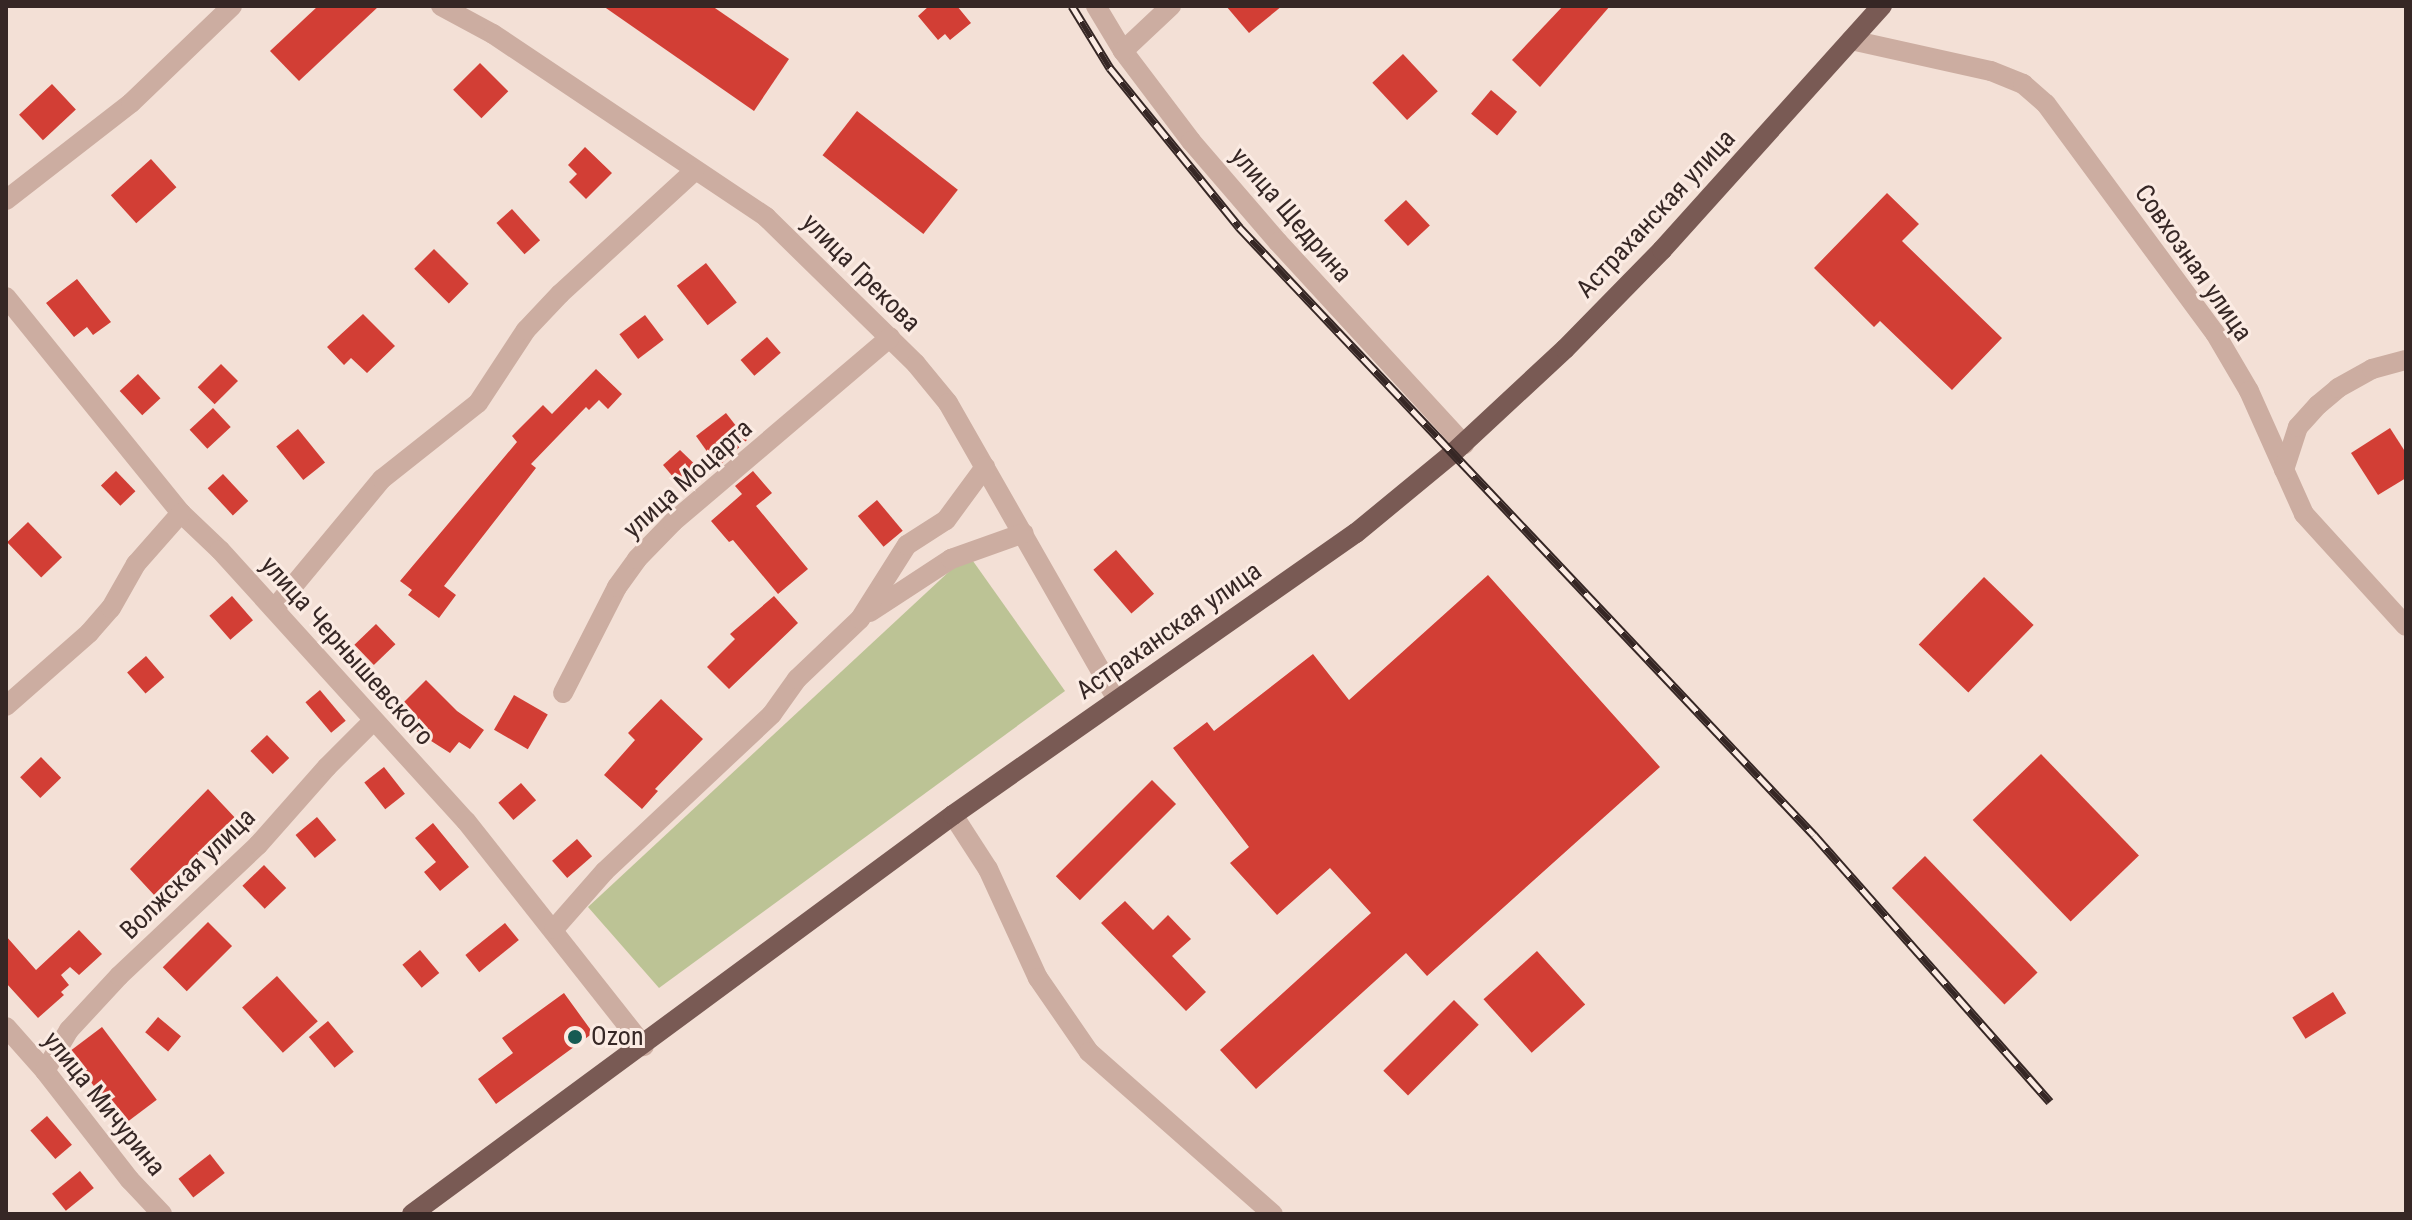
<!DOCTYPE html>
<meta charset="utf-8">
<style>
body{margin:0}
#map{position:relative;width:2412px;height:1220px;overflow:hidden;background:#f3e0d6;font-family:"Roboto Condensed",sans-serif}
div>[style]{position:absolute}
.green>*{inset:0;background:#bcc395}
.building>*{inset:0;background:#d23e35;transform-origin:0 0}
.minor>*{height:20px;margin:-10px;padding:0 10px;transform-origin:10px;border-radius:10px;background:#ccada1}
.major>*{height:20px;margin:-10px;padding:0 10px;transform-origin:10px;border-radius:10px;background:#795a54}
.rail>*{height:9px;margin-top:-4.5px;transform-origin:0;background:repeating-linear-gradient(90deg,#fbebe3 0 18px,#362725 0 36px);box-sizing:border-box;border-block:2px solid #362725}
.dots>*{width:22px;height:22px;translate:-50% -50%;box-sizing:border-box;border:4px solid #fbebe3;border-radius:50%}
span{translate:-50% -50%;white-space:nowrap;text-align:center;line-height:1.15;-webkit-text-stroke:6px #fbebe3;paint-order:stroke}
.street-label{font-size:26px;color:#362725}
.poi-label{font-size:26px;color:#362725}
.left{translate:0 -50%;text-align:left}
.frame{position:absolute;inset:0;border:8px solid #362725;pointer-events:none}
</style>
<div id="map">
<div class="green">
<div style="clip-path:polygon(968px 554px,1065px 691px,659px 988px,588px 907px)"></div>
</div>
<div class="building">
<div style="clip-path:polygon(318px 6px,379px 6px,299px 81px,270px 51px)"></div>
<div style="clip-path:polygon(603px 6px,712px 6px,789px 59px,754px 111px)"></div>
<div style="clip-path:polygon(929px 6px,957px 6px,971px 23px,950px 40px,945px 34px,938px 40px,918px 16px)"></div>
<div style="clip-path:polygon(1226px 6px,1282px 6px,1249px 33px)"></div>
<div style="clip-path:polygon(1563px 6px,1610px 6px,1540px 87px,1512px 60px)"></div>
<div style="left:1403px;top:54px;width:51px;height:42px;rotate:47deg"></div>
<div style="left:480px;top:63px;width:40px;height:38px;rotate:45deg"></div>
<div style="left:52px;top:84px;width:35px;height:45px;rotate:47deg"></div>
<div style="left:1491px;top:90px;width:34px;height:31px;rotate:40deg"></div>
<div style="left:857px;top:111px;width:128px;height:56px;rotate:38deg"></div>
<div style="clip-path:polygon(585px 147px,612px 173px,586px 199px,569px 182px,577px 174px,568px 165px)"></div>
<div style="left:151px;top:159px;width:38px;height:54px;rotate:48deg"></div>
<div style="clip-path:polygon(1887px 193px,1919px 224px,1902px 241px,2002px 338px,1952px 390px,1880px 321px,1874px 327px,1814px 268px)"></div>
<div style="left:1406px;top:200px;width:35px;height:30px;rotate:47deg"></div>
<div style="left:512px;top:209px;width:42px;height:21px;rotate:48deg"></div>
<div style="left:434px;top:249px;width:49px;height:28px;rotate:45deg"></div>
<div style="left:706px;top:263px;width:50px;height:37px;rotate:52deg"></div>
<div style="clip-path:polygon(77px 279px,111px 322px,93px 335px,87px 327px,74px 337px,46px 303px)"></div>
<div style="clip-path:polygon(363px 314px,395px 346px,367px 373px,351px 358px,344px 365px,327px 347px)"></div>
<div style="left:645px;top:315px;width:31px;height:32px;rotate:53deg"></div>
<div style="left:767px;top:337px;width:21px;height:35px;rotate:49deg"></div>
<div style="left:221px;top:364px;width:24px;height:33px;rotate:45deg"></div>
<div style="clip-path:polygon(596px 369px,622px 394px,608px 409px,599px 400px,589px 410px,586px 407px,531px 464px,536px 468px,444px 586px,456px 595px,439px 618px,408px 595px,412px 590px,400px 581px,517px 442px,512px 436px,543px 405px,552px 414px)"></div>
<div style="left:138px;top:374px;width:33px;height:25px;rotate:47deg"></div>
<div style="left:213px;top:408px;width:26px;height:32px;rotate:47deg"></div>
<div style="clip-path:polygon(726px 413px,747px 440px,718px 467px,696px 436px)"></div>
<div style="clip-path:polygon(2390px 428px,2406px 453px,2406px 478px,2378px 495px,2351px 453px)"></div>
<div style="left:298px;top:429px;width:43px;height:28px;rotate:51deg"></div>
<div style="clip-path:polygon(680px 450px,705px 474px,685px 491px,663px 465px)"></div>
<div style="left:116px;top:471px;width:28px;height:21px;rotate:46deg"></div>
<div style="clip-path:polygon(753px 471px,772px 493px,756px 506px,808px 569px,778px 594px,733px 540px,729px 542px,711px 521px,742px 494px,735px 486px)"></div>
<div style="left:223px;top:474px;width:37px;height:21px;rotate:47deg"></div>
<div style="left:877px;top:500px;width:40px;height:25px;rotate:50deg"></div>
<div style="left:28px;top:522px;width:49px;height:29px;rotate:46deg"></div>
<div style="left:1116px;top:550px;width:58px;height:30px;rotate:49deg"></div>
<div style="clip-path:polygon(1488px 575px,1660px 767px,1427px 976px,1406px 953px,1256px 1089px,1220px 1050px,1371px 913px,1330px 868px,1277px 915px,1230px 863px,1249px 847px,1173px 748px,1207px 722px,1214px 731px,1313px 654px,1349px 700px)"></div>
<div style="left:1984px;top:577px;width:69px;height:94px;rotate:44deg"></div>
<div style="left:232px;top:596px;width:32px;height:30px;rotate:49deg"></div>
<div style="clip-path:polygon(774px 596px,798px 623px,729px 689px,707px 667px,735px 639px,730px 634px)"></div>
<div style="left:376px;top:624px;width:28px;height:30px;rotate:46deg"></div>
<div style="left:146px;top:656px;width:28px;height:25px;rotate:49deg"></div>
<div style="clip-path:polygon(426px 680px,457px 711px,484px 730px,470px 749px,459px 742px,450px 753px,417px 732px,396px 710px)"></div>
<div style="left:320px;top:690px;width:40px;height:19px;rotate:50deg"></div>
<div style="left:514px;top:695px;width:39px;height:40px;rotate:30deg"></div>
<div style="clip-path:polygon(661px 699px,703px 739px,655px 789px,658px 791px,642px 809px,604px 775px,635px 740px,628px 733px)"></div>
<div style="left:267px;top:735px;width:32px;height:23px;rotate:46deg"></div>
<div style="left:2041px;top:754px;width:141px;height:95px;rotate:46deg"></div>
<div style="left:41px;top:757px;width:29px;height:29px;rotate:46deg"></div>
<div style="left:384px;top:767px;width:34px;height:25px;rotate:52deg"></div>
<div style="left:1152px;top:780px;width:34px;height:136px;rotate:45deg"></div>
<div style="left:521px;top:783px;width:23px;height:30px;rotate:49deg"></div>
<div style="clip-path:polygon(208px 789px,239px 822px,215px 845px,212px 841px,155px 896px,130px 869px)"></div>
<div style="left:317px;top:817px;width:30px;height:28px;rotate:50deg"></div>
<div style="clip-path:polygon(433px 823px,469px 867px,440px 891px,424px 872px,436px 862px,415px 838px)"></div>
<div style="left:577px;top:839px;width:23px;height:33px;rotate:49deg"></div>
<div style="left:1925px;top:856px;width:162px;height:46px;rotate:46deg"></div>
<div style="left:264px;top:865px;width:32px;height:30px;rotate:46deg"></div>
<div style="clip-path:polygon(1125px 901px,1153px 930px,1168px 915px,1191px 939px,1172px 956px,1206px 992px,1186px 1011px,1101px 923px)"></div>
<div style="left:208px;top:922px;width:34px;height:64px;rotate:45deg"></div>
<div style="left:505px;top:923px;width:22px;height:51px;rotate:51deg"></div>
<div style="clip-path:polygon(79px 930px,102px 954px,79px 975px,70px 967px,61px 975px,69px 985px,61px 992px,64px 995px,38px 1018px,6px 983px,6px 936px,36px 970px)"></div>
<div style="left:420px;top:950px;width:30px;height:23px;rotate:50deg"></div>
<div style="left:1537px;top:951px;width:72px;height:72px;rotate:48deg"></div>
<div style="left:277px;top:976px;width:61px;height:47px;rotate:48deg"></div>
<div style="left:2333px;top:992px;width:25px;height:48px;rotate:58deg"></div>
<div style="clip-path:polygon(564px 993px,593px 1033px,496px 1104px,478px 1079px,513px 1053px,502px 1038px)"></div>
<div style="left:1454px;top:1000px;width:35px;height:100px;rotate:45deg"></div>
<div style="left:158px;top:1017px;width:30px;height:20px;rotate:40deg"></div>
<div style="left:328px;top:1021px;width:40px;height:25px;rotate:50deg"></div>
<div style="left:102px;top:1027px;width:91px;height:42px;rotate:53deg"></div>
<div style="left:47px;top:1116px;width:38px;height:22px;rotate:49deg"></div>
<div style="left:210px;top:1154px;width:24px;height:40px;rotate:52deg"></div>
<div style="left:80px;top:1171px;width:22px;height:36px;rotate:51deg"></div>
</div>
<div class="minor">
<div style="left:441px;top:6px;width:59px;rotate:28.3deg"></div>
<div style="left:493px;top:34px;width:329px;rotate:33.8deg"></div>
<div style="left:766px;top:217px;width:210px;rotate:44.4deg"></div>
<div style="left:916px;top:364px;width:50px;rotate:50.6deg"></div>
<div style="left:948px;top:403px;width:341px;rotate:60.3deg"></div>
<div style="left:1096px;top:6px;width:52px;rotate:59deg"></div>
<div style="left:1123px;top:51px;width:113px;rotate:52.9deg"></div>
<div style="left:1191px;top:141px;width:133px;rotate:49.3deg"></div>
<div style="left:1278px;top:242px;width:275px;rotate:47.4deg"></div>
<div style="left:1851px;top:40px;width:143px;rotate:12.5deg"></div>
<div style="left:1991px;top:71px;width:35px;rotate:22deg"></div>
<div style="left:2023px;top:84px;width:30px;rotate:41deg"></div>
<div style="left:2046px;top:104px;width:285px;rotate:53.6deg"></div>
<div style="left:2215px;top:333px;width:67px;rotate:59.6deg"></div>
<div style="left:2249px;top:391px;width:135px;rotate:65.9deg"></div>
<div style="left:2304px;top:514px;width:151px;rotate:47.7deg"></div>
<div style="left:1123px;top:51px;width:66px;rotate:-43.2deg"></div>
<div style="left:6px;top:200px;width:158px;rotate:-37.8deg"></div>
<div style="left:131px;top:103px;width:140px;rotate:-43.8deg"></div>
<div style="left:6px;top:297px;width:278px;rotate:51deg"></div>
<div style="left:181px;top:513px;width:54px;rotate:43.5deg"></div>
<div style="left:220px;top:550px;width:366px;rotate:47.8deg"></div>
<div style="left:466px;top:821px;width:287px;rotate:51.7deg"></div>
<div style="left:2284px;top:470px;width:45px;rotate:-72deg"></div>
<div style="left:2298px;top:427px;width:30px;rotate:-48deg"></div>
<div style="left:2318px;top:405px;width:26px;rotate:-40deg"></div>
<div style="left:2338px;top:388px;width:39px;rotate:-29deg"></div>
<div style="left:2372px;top:369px;width:35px;rotate:-15deg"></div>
<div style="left:274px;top:609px;width:169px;rotate:-50.3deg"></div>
<div style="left:382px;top:479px;width:122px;rotate:-38.4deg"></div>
<div style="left:478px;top:403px;width:87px;rotate:-56.7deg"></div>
<div style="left:526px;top:330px;width:50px;rotate:-46.6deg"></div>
<div style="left:560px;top:294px;width:182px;rotate:-42.5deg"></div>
<div style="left:870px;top:612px;width:97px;rotate:-33.2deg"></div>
<div style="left:951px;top:559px;width:77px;rotate:-19.6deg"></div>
<div style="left:563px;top:693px;width:119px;rotate:-63deg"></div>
<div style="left:617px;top:587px;width:34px;rotate:-54deg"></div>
<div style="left:637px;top:559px;width:52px;rotate:-45.8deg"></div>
<div style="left:673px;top:522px;width:285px;rotate:-40.4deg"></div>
<div style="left:6px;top:706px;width:111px;rotate:-41.3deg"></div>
<div style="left:89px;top:633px;width:33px;rotate:-49deg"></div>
<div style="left:111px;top:608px;width:51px;rotate:-60.4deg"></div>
<div style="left:136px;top:564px;width:68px;rotate:-48.6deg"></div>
<div style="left:953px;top:815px;width:64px;rotate:57.1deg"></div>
<div style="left:988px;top:869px;width:120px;rotate:65.4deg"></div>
<div style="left:1038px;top:978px;width:90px;rotate:55.4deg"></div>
<div style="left:1089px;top:1052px;width:245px;rotate:41.4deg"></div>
<div style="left:554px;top:929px;width:77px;rotate:-48.7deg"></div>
<div style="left:605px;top:871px;width:229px;rotate:-43.2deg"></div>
<div style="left:772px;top:714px;width:43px;rotate:-54.5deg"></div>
<div style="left:797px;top:679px;width:87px;rotate:-43.6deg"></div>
<div style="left:860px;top:619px;width:88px;rotate:-57.6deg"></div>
<div style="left:907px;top:545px;width:46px;rotate:-32.7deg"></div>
<div style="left:946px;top:520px;width:66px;rotate:-53.7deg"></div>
<div style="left:6px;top:1027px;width:59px;rotate:48.4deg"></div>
<div style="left:45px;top:1071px;width:138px;rotate:52.1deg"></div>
<div style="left:130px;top:1180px;width:47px;rotate:46.7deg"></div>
<div style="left:45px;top:1071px;width:48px;rotate:-59.7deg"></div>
<div style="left:69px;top:1030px;width:74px;rotate:-47.2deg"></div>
<div style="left:119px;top:976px;width:191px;rotate:-43.3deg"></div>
<div style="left:258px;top:845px;width:104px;rotate:-48.5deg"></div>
<div style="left:327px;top:767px;width:66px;rotate:-45deg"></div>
</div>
<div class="major">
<div style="left:412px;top:1214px;width:672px;rotate:-36.41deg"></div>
<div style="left:953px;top:815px;width:492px;rotate:-35deg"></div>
<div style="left:1356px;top:533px;width:126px;rotate:-39.5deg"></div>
<div style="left:1453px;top:453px;width:153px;rotate:-42.9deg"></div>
<div style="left:1565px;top:349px;width:139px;rotate:-45.6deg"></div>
<div style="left:1662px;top:250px;width:329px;rotate:-48deg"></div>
</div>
<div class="rail">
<div style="left:1072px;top:6px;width:73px;rotate:58.5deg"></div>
<div style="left:1110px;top:68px;width:205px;rotate:50.9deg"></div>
<div style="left:1239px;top:227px;width:837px;rotate:46.6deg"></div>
<div style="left:1814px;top:835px;width:356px;rotate:48.5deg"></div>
</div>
<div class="dots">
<div style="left:575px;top:1037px;background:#175b53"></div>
</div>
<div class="street-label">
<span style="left:1656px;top:214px;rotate:-47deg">Астраханская улица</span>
<span style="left:1291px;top:215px;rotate:49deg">улица Щедрина</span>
<span style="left:2193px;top:263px;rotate:55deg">Совхозная улица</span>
<span style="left:861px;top:273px;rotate:45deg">улица Грекова</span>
<span style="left:688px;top:479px;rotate:-42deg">улица Моцарта</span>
<span style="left:1169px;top:631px;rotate:-35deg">Астраханская улица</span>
<span style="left:347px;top:651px;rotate:48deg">улица Чернышевского</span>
<span style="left:188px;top:874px;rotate:-44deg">Волжская улица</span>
<span style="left:104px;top:1104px;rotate:51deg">улица Мичурина</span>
</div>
<div class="poi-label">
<span class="left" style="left:591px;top:1037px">Ozon</span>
</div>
<div class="frame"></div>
</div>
